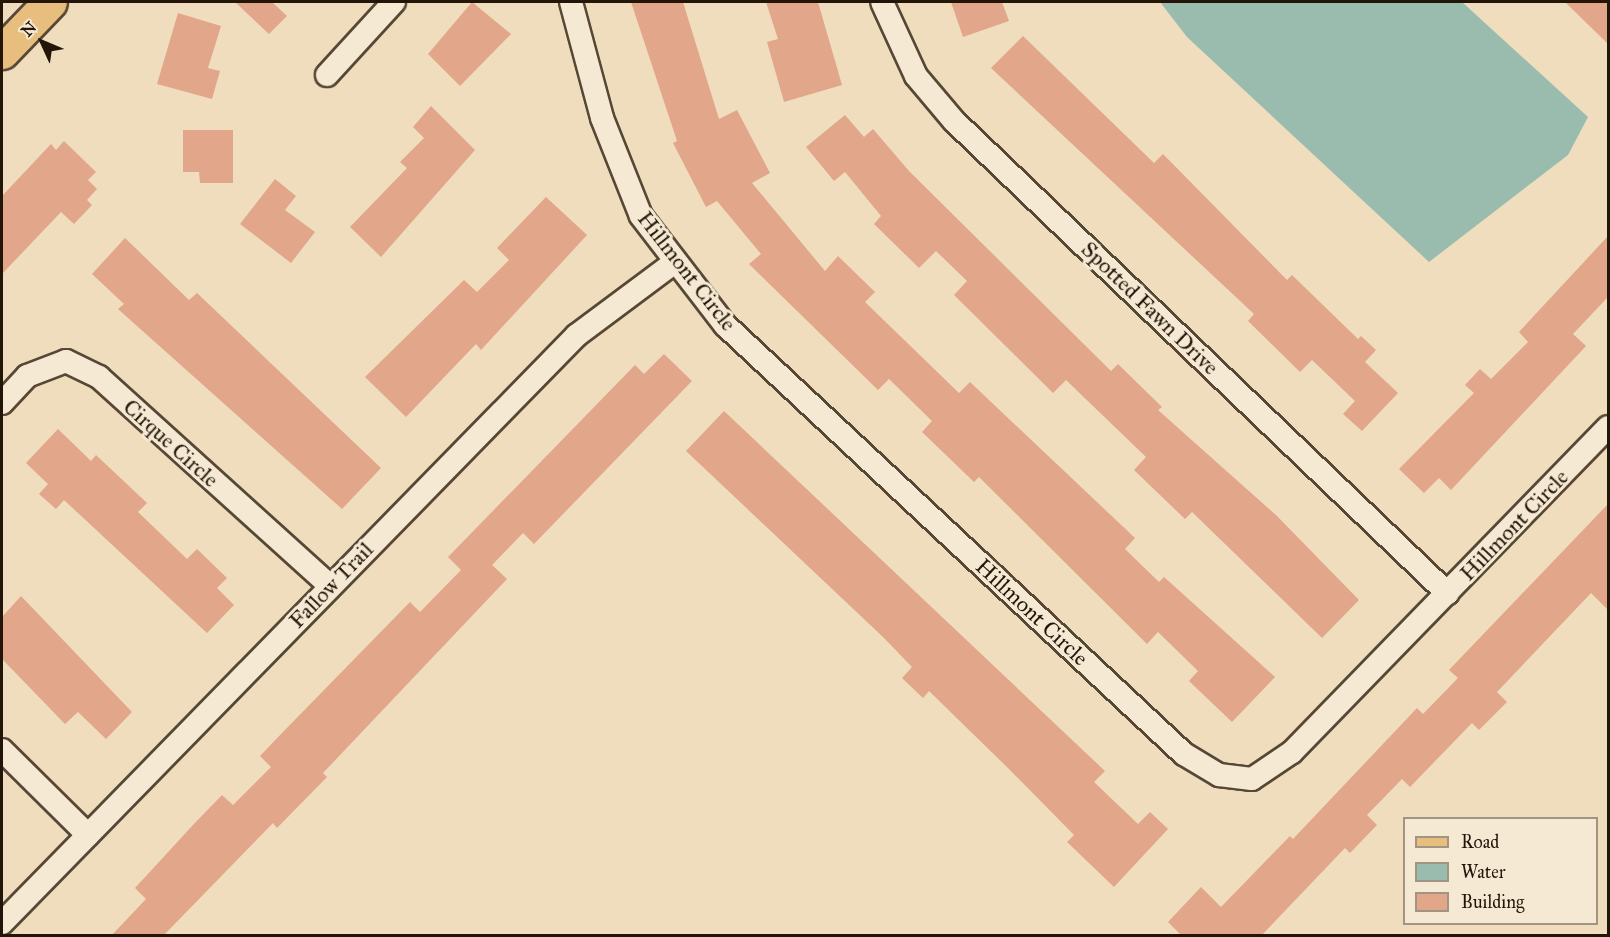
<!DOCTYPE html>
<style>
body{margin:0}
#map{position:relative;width:1610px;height:937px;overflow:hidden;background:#efddbd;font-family:"IM FELL Great Primer",serif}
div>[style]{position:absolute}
.water>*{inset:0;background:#9abcae}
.building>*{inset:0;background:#e2a68b}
.roads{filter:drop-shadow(2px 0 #564835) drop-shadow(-2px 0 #564835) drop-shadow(0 2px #564835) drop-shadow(0 -2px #564835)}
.street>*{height:22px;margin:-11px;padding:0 11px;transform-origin:11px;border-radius:11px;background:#f5e9d4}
.primary>*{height:33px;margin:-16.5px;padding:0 16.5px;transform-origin:16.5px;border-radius:16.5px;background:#e8be7e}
span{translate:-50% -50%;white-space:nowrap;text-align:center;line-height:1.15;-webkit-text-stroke:6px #f5e9d4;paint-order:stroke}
.street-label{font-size:22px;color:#231608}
.frame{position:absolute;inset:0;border:3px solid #231608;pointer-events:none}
.legend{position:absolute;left:1403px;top:817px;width:195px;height:108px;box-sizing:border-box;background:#f5e9d4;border:2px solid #a19582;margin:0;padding:8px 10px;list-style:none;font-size:18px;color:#231608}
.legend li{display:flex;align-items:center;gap:12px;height:30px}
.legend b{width:30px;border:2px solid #a19582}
.north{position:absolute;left:12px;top:12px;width:60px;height:60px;-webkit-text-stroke:4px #f5e9d4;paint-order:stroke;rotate:314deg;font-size:16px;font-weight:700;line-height:24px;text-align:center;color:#231608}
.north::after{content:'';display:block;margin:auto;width:21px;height:27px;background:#231608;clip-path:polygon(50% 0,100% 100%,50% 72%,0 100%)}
</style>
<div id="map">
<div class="water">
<i style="clip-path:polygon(1160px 2px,1462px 2px,1588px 117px,1568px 155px,1429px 262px,1187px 37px)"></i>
</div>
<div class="building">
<i style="clip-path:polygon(235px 2px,272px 2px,287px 16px,269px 34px)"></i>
<i style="clip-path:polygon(472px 2px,511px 34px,460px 86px,428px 54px)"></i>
<i style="clip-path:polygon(631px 2px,683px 2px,719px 119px,737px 110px,770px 173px,752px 183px,825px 271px,838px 256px,875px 292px,865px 302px,959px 393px,970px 382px,1135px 538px,1125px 549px,1159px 582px,1164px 577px,1275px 677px,1232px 722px,1189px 681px,1198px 671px,1158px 632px,1147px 644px,979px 477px,974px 482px,922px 432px,932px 421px,889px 379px,878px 390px,749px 264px,761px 254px,717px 201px,706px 207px,673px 143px,677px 141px)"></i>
<i style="clip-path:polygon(766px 2px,818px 2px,842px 85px,784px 102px,767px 42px,778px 39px)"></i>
<i style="clip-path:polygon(951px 2px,1002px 2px,1009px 21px,963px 37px)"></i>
<i style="clip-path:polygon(1565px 2px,1608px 2px,1608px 44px)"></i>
<i style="clip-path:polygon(178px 13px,221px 26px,208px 68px,220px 71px,212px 99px,157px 84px)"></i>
<i style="clip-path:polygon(1023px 36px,1154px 163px,1163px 154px,1287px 280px,1292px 275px,1358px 339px,1361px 336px,1376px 350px,1365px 362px,1398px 393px,1362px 431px,1343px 414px,1355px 401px,1312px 360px,1300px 372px,1248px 321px,1254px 314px,991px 68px)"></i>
<i style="clip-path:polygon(431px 106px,475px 150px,381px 257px,350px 227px,407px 168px,400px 162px,424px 138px,413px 127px)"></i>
<i style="clip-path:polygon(845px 115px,864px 137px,873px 129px,909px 171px,1111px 371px,1118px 364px,1162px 407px,1158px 410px,1277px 516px,1359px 600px,1322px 638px,1192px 512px,1185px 519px,1134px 470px,1146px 457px,1066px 380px,1053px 393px,954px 295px,967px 281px,936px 251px,919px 268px,874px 224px,881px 216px,845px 172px,834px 181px,806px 147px)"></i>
<i style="clip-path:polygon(183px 130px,233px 130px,233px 183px,200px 183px,199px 172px,183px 172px)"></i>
<i style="clip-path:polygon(64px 141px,96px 172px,88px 180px,97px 189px,87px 200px,92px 205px,74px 224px,61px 212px,2px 274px,2px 196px,51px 144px,56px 150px)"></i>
<i style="clip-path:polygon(275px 179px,296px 196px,285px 210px,315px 232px,291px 263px,240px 224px)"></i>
<i style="clip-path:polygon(546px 197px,587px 235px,481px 350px,476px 344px,406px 417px,365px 377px,464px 280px,477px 292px,509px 260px,497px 248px)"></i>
<i style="clip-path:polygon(1608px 236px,1608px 297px,1573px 334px,1586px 346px,1451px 490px,1439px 478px,1424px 493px,1399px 469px,1474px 393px,1465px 385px,1480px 369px,1491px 379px,1528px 342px,1519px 332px)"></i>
<i style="clip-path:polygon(125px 238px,189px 300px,197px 293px,381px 468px,342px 509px,118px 309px,124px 304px,92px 274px)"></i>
<i style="clip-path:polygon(664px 354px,692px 381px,534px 544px,523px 533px,492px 565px,507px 579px,323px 773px,327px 777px,277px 828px,273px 823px,163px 936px,111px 936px,146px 899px,135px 888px,192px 826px,222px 795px,233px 805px,271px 767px,260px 756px,282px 733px,410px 602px,420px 612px,461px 570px,448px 557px,635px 365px,644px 374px)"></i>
<i style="clip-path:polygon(724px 411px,1105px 771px,1094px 782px,1138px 824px,1150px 812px,1168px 829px,1114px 887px,1067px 842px,1074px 835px,1009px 769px,929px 691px,923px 698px,902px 678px,912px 667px,883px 637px,686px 451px)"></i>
<i style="clip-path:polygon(58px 429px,91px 461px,96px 455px,147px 503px,138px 512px,187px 559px,197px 549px,227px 578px,217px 588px,234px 605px,207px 633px,64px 500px,56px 509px,39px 494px,48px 484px,26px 463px)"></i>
<i style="clip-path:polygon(1608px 504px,1608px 610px,1591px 593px,1497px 692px,1507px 702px,1479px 730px,1472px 723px,1410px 787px,1402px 779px,1367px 815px,1377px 825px,1350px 853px,1345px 848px,1261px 936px,1182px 936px,1168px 922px,1201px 887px,1221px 907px,1290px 836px,1293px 839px,1417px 708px,1423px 714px,1458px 678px,1449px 670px)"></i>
<i style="clip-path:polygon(21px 596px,132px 712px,106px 739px,78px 712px,65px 724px,2px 659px,2px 617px)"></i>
</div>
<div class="roads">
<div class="street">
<i style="left:571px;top:2px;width:120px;rotate:75deg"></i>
<i style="left:602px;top:118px;width:105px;rotate:68.3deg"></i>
<i style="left:641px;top:216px;width:138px;rotate:52.4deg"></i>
<i style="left:725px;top:325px;width:628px;rotate:43.07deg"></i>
<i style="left:1184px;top:754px;width:41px;rotate:31deg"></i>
<i style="left:1219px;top:775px;width:33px;rotate:7deg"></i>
<i style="left:1252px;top:779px;width:48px;rotate:-34deg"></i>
<i style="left:1292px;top:752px;width:453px;rotate:-45.8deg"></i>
<i style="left:882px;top:2px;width:81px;rotate:65.3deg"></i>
<i style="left:916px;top:76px;width:59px;rotate:49.8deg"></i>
<i style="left:954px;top:121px;width:683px;rotate:43.75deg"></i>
<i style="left:327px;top:75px;width:99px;rotate:-47.5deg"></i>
<i style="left:2px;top:403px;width:37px;rotate:-47deg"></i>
<i style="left:27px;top:376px;width:42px;rotate:-21deg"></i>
<i style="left:66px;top:361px;width:37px;rotate:26deg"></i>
<i style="left:99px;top:377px;width:312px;rotate:42.1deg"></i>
<i style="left:2px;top:750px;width:121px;rotate:44.7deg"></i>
<i style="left:2px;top:923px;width:822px;rotate:-45.64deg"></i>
<i style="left:577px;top:335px;width:122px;rotate:-36.7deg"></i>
</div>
<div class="primary">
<i style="left:2px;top:52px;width:69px;rotate:-46.2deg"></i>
</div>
</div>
<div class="street-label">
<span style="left:687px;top:271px;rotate:52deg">Hillmont Circle</span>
<span style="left:1150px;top:308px;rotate:44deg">Spotted Fawn Drive</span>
<span style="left:171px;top:443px;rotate:42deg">Cirque Circle</span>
<span style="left:1514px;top:525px;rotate:-46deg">Hillmont Circle</span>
<span style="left:331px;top:585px;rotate:-46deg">Fallow Trail</span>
<span style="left:1032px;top:612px;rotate:43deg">Hillmont Circle</span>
</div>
<div class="frame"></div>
<ul class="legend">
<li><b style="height:8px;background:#e8be7e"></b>Road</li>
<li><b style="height:16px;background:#9abcae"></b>Water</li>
<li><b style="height:16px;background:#e2a68b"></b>Building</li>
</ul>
<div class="north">N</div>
</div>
